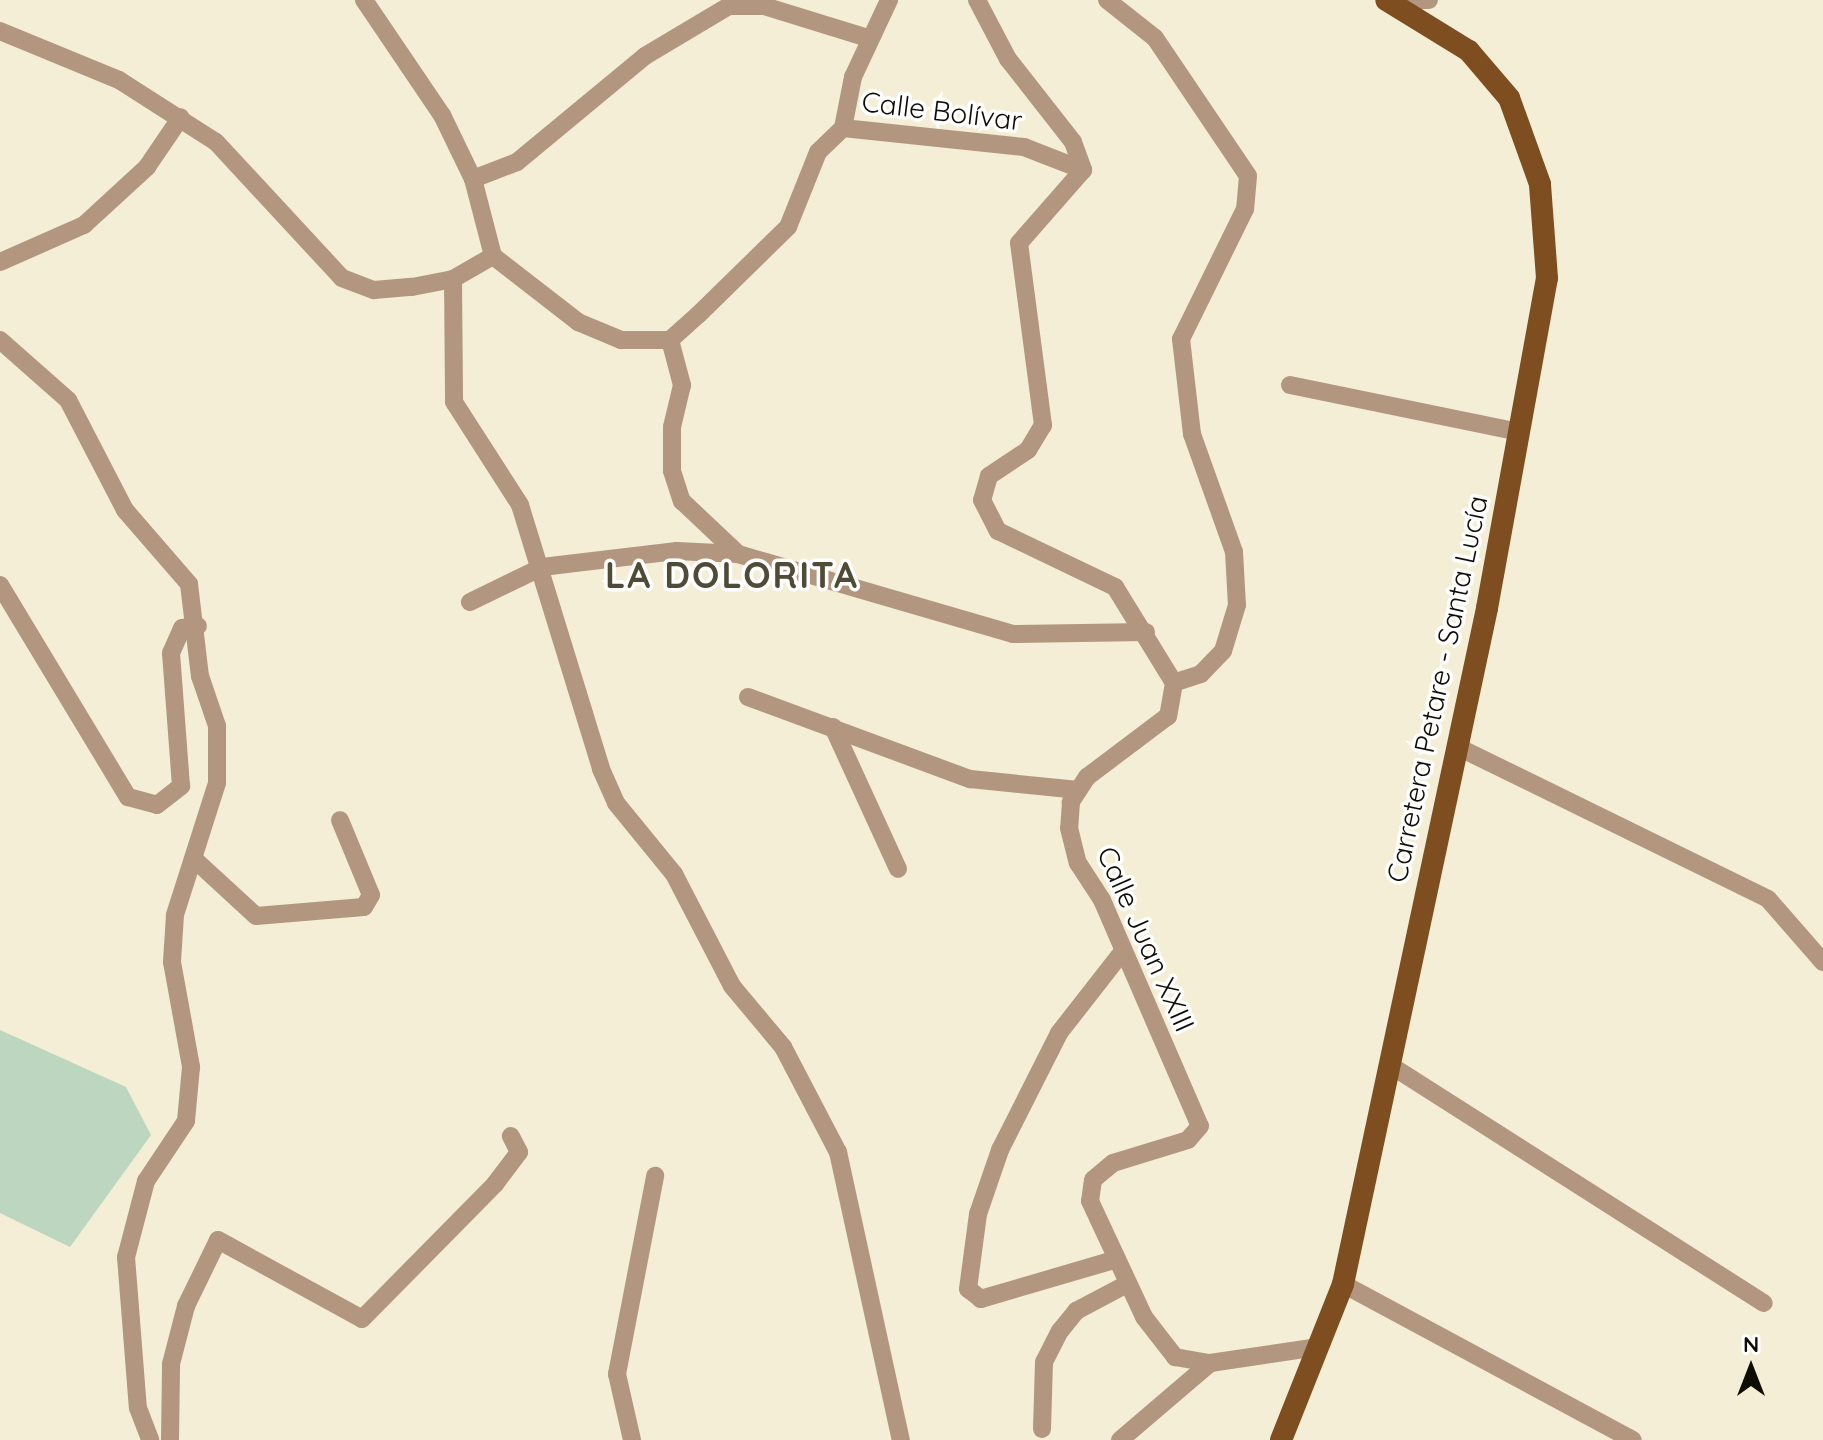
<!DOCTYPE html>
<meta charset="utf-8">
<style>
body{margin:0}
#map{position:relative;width:1823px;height:1440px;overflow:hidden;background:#f3eed5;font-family:Quicksand,sans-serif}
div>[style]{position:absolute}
.green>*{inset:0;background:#bcd6bf}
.minor>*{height:18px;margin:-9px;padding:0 9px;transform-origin:9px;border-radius:9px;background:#b39680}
.primary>*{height:22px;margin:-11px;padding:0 11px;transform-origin:11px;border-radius:11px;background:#7e4e20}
span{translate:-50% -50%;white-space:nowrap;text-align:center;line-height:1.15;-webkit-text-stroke:7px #fff;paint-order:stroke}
.street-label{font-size:28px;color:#0e0c05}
.district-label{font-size:36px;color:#4f4b36;font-weight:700;letter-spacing:2px}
.north{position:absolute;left:1711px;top:1328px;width:80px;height:80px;-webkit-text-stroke:6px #fff;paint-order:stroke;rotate:0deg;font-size:22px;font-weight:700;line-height:32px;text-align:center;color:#0e0c05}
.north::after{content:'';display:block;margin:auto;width:28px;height:36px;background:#0e0c05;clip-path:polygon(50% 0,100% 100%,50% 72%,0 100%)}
</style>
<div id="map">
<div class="green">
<i style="clip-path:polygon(0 1030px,126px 1087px,151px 1135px,70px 1247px,0 1213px)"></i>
</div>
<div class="minor">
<i style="left:364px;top:0;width:139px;rotate:55.9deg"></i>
<i style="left:442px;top:115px;width:71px;rotate:64.2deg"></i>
<i style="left:473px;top:179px;width:80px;rotate:75.4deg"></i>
<i style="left:493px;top:256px;width:108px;rotate:37.8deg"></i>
<i style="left:578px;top:322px;width:47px;rotate:22.7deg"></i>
<i style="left:621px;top:340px;width:49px"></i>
<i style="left:670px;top:340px;width:38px;rotate:-42deg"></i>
<i style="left:698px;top:315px;width:126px;rotate:-44.4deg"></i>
<i style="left:788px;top:227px;width:81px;rotate:-68.2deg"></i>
<i style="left:818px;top:152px;width:35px;rotate:-44deg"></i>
<i style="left:843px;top:128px;width:182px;rotate:6deg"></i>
<i style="left:1024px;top:147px;width:63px;rotate:21.3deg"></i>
<i style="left:977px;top:0;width:67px;rotate:62.3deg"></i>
<i style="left:1008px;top:59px;width:105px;rotate:51.9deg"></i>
<i style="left:1073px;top:142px;width:30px;rotate:70deg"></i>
<i style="left:1083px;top:170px;width:97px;rotate:131.2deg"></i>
<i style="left:1019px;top:243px;width:184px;rotate:82.5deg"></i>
<i style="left:1043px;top:425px;width:29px;rotate:121deg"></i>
<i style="left:1028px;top:450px;width:47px;rotate:146.3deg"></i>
<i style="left:989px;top:476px;width:25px;rotate:106deg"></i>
<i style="left:982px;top:500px;width:35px;rotate:63deg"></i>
<i style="left:998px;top:531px;width:130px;rotate:25.6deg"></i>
<i style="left:1115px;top:587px;width:113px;rotate:58.4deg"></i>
<i style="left:1174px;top:683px;width:34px;rotate:100deg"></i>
<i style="left:1168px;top:716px;width:101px;rotate:143deg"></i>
<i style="left:1087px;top:777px;width:30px;rotate:123deg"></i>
<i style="left:1071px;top:802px;width:26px;rotate:94deg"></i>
<i style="left:1069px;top:828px;width:36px;rotate:76deg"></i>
<i style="left:1078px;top:863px;width:44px;rotate:57deg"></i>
<i style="left:1102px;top:900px;width:246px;rotate:66.6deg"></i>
<i style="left:1200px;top:1126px;width:18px;rotate:131deg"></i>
<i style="left:1188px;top:1140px;width:78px;rotate:163deg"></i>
<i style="left:1113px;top:1163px;width:26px;rotate:140deg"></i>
<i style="left:1093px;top:1180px;width:21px;rotate:98deg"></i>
<i style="left:1090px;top:1201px;width:128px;rotate:65deg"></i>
<i style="left:1144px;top:1317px;width:51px;rotate:52.2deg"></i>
<i style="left:1175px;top:1357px;width:36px;rotate:10deg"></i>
<i style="left:1210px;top:1363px;width:110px;rotate:-8.4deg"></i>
<i style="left:1107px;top:0;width:61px;rotate:38.4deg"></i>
<i style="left:1155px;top:38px;width:166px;rotate:56deg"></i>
<i style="left:1248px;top:176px;width:33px;rotate:95deg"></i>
<i style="left:1245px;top:209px;width:145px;rotate:116.2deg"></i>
<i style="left:1181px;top:339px;width:96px;rotate:83.4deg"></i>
<i style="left:1192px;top:434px;width:125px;rotate:70.4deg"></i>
<i style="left:1234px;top:552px;width:53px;rotate:86.8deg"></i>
<i style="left:1237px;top:605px;width:48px;rotate:106.9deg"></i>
<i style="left:1223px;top:651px;width:32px;rotate:134deg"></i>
<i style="left:1201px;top:674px;width:28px;rotate:162deg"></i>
<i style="left:1408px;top:0;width:21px"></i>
<i style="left:0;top:31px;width:129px;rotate:22.4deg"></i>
<i style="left:119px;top:80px;width:115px;rotate:32.6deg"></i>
<i style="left:216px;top:142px;width:185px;rotate:47.2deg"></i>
<i style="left:342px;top:278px;width:34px;rotate:21deg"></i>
<i style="left:374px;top:290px;width:38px;rotate:-5deg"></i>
<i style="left:412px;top:287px;width:42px;rotate:-11deg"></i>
<i style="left:453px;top:279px;width:46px;rotate:-29.9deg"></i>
<i style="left:843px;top:128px;width:52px;rotate:-78.9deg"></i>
<i style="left:853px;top:77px;width:85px;rotate:-64.9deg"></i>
<i style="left:473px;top:179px;width:47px;rotate:-21.1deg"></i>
<i style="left:517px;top:162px;width:166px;rotate:-39.6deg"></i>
<i style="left:645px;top:56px;width:98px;rotate:-30.8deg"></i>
<i style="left:729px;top:6px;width:35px"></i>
<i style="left:764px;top:6px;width:109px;rotate:17.1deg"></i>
<i style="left:0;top:262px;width:92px;rotate:-23.8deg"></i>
<i style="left:84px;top:225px;width:86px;rotate:-42.6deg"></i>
<i style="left:147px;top:167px;width:60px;rotate:-55.8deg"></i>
<i style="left:453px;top:279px;width:123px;rotate:89.5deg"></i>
<i style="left:454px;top:402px;width:122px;rotate:57.3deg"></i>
<i style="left:520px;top:505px;width:276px;rotate:72.9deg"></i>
<i style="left:601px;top:769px;width:37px;rotate:66deg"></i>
<i style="left:616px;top:803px;width:92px;rotate:50.8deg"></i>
<i style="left:674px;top:874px;width:126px;rotate:62.6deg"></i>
<i style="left:732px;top:986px;width:80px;rotate:50.1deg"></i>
<i style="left:783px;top:1047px;width:119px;rotate:62.4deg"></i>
<i style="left:838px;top:1152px;width:295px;rotate:77.7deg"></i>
<i style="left:0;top:340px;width:91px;rotate:41.4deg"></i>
<i style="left:68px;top:400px;width:124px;rotate:62.6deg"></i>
<i style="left:125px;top:510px;width:98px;rotate:49.1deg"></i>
<i style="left:189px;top:584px;width:93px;rotate:83.2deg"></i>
<i style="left:200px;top:676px;width:53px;rotate:71.2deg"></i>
<i style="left:217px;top:726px;width:57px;rotate:90deg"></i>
<i style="left:217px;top:783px;width:139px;rotate:107.7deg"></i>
<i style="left:175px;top:915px;width:47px;rotate:93.7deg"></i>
<i style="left:172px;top:962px;width:107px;rotate:79.7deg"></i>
<i style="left:191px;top:1067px;width:54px;rotate:95.3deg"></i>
<i style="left:186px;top:1121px;width:72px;rotate:123.7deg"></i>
<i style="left:146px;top:1181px;width:79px;rotate:104.7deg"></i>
<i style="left:126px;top:1257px;width:151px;rotate:85.5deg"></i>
<i style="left:138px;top:1408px;width:34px;rotate:69deg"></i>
<i style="left:670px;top:340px;width:47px;rotate:75.1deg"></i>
<i style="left:682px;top:385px;width:43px;rotate:103.4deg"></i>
<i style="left:672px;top:427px;width:44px;rotate:90deg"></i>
<i style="left:672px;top:471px;width:32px;rotate:72deg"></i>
<i style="left:682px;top:501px;width:77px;rotate:43.4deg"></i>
<i style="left:1290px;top:385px;width:234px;rotate:11.6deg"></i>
<i style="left:0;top:585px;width:248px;rotate:58.9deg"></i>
<i style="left:128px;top:797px;width:30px;rotate:15deg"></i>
<i style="left:157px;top:805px;width:31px;rotate:-38deg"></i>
<i style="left:181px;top:786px;width:133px;rotate:-94.3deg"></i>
<i style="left:171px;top:653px;width:27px;rotate:-66deg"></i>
<i style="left:182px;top:628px;width:16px;rotate:-7deg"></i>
<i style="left:470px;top:602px;width:80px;rotate:-25.9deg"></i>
<i style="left:542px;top:567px;width:136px;rotate:-6.8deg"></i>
<i style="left:677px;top:551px;width:61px;rotate:2.8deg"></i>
<i style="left:738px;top:554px;width:286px;rotate:16.2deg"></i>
<i style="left:1013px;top:634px;width:133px;rotate:-0.9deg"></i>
<i style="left:748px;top:697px;width:237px;rotate:20.3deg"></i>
<i style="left:970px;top:779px;width:109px;rotate:5.8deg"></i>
<i style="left:833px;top:727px;width:156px;rotate:65.4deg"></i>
<i style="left:1458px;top:747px;width:345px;rotate:26.1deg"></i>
<i style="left:1768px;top:899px;width:84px;rotate:48.9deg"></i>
<i style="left:194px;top:859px;width:84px;rotate:42.6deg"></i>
<i style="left:256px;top:916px;width:108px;rotate:-4.8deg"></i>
<i style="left:364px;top:907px;width:14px;rotate:-60deg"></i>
<i style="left:371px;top:895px;width:81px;rotate:-112.5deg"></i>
<i style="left:1390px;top:1065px;width:443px;rotate:32.5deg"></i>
<i style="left:1114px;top:1260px;width:139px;rotate:163.7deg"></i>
<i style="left:981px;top:1299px;width:16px;rotate:-142deg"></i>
<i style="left:968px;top:1289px;width:76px;rotate:-82.4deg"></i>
<i style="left:978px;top:1214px;width:68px;rotate:-71deg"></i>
<i style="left:1000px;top:1150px;width:131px;rotate:-63.2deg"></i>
<i style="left:1059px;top:1033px;width:104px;rotate:-52deg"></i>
<i style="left:1343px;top:1284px;width:329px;rotate:28.3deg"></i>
<i style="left:1042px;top:1429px;width:67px;rotate:-88.3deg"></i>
<i style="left:1044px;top:1362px;width:35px;rotate:-63deg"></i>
<i style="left:1060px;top:1331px;width:26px;rotate:-51deg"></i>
<i style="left:1076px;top:1311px;width:58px;rotate:-27.9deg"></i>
<i style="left:170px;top:1440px;width:76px;rotate:-89.2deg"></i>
<i style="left:171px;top:1364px;width:60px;rotate:-75.5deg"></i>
<i style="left:186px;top:1306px;width:73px;rotate:-64.1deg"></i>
<i style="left:218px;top:1240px;width:164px;rotate:28.7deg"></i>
<i style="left:362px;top:1319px;width:190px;rotate:-45.4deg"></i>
<i style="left:495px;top:1184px;width:40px;rotate:-53deg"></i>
<i style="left:519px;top:1152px;width:18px;rotate:-117deg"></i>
<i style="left:632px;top:1440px;width:68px;rotate:-102.8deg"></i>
<i style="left:617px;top:1374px;width:202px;rotate:-79.1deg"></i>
<i style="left:1120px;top:1440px;width:118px;rotate:-40.5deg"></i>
</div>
<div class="primary">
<i style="left:1281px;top:1440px;width:168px;rotate:-68.3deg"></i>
<i style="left:1343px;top:1284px;width:691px;rotate:-77.97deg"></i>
<i style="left:1487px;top:608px;width:335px;rotate:-79.7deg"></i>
<i style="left:1547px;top:278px;width:94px;rotate:-94.3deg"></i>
<i style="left:1540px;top:184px;width:91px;rotate:-109.8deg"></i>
<i style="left:1509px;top:98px;width:62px;rotate:-130.4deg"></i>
<i style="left:1469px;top:51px;width:97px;rotate:-148.4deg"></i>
</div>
<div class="street-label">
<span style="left:942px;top:111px;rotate:7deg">Calle Bolívar</span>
<span style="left:1437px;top:689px;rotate:-78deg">Carretera Petare - Santa Lucía</span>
<span style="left:1146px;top:939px;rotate:66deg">Calle Juan XXIII</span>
</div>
<div class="district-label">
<span style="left:732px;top:575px">LA DOLORITA</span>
</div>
<div class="north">N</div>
</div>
